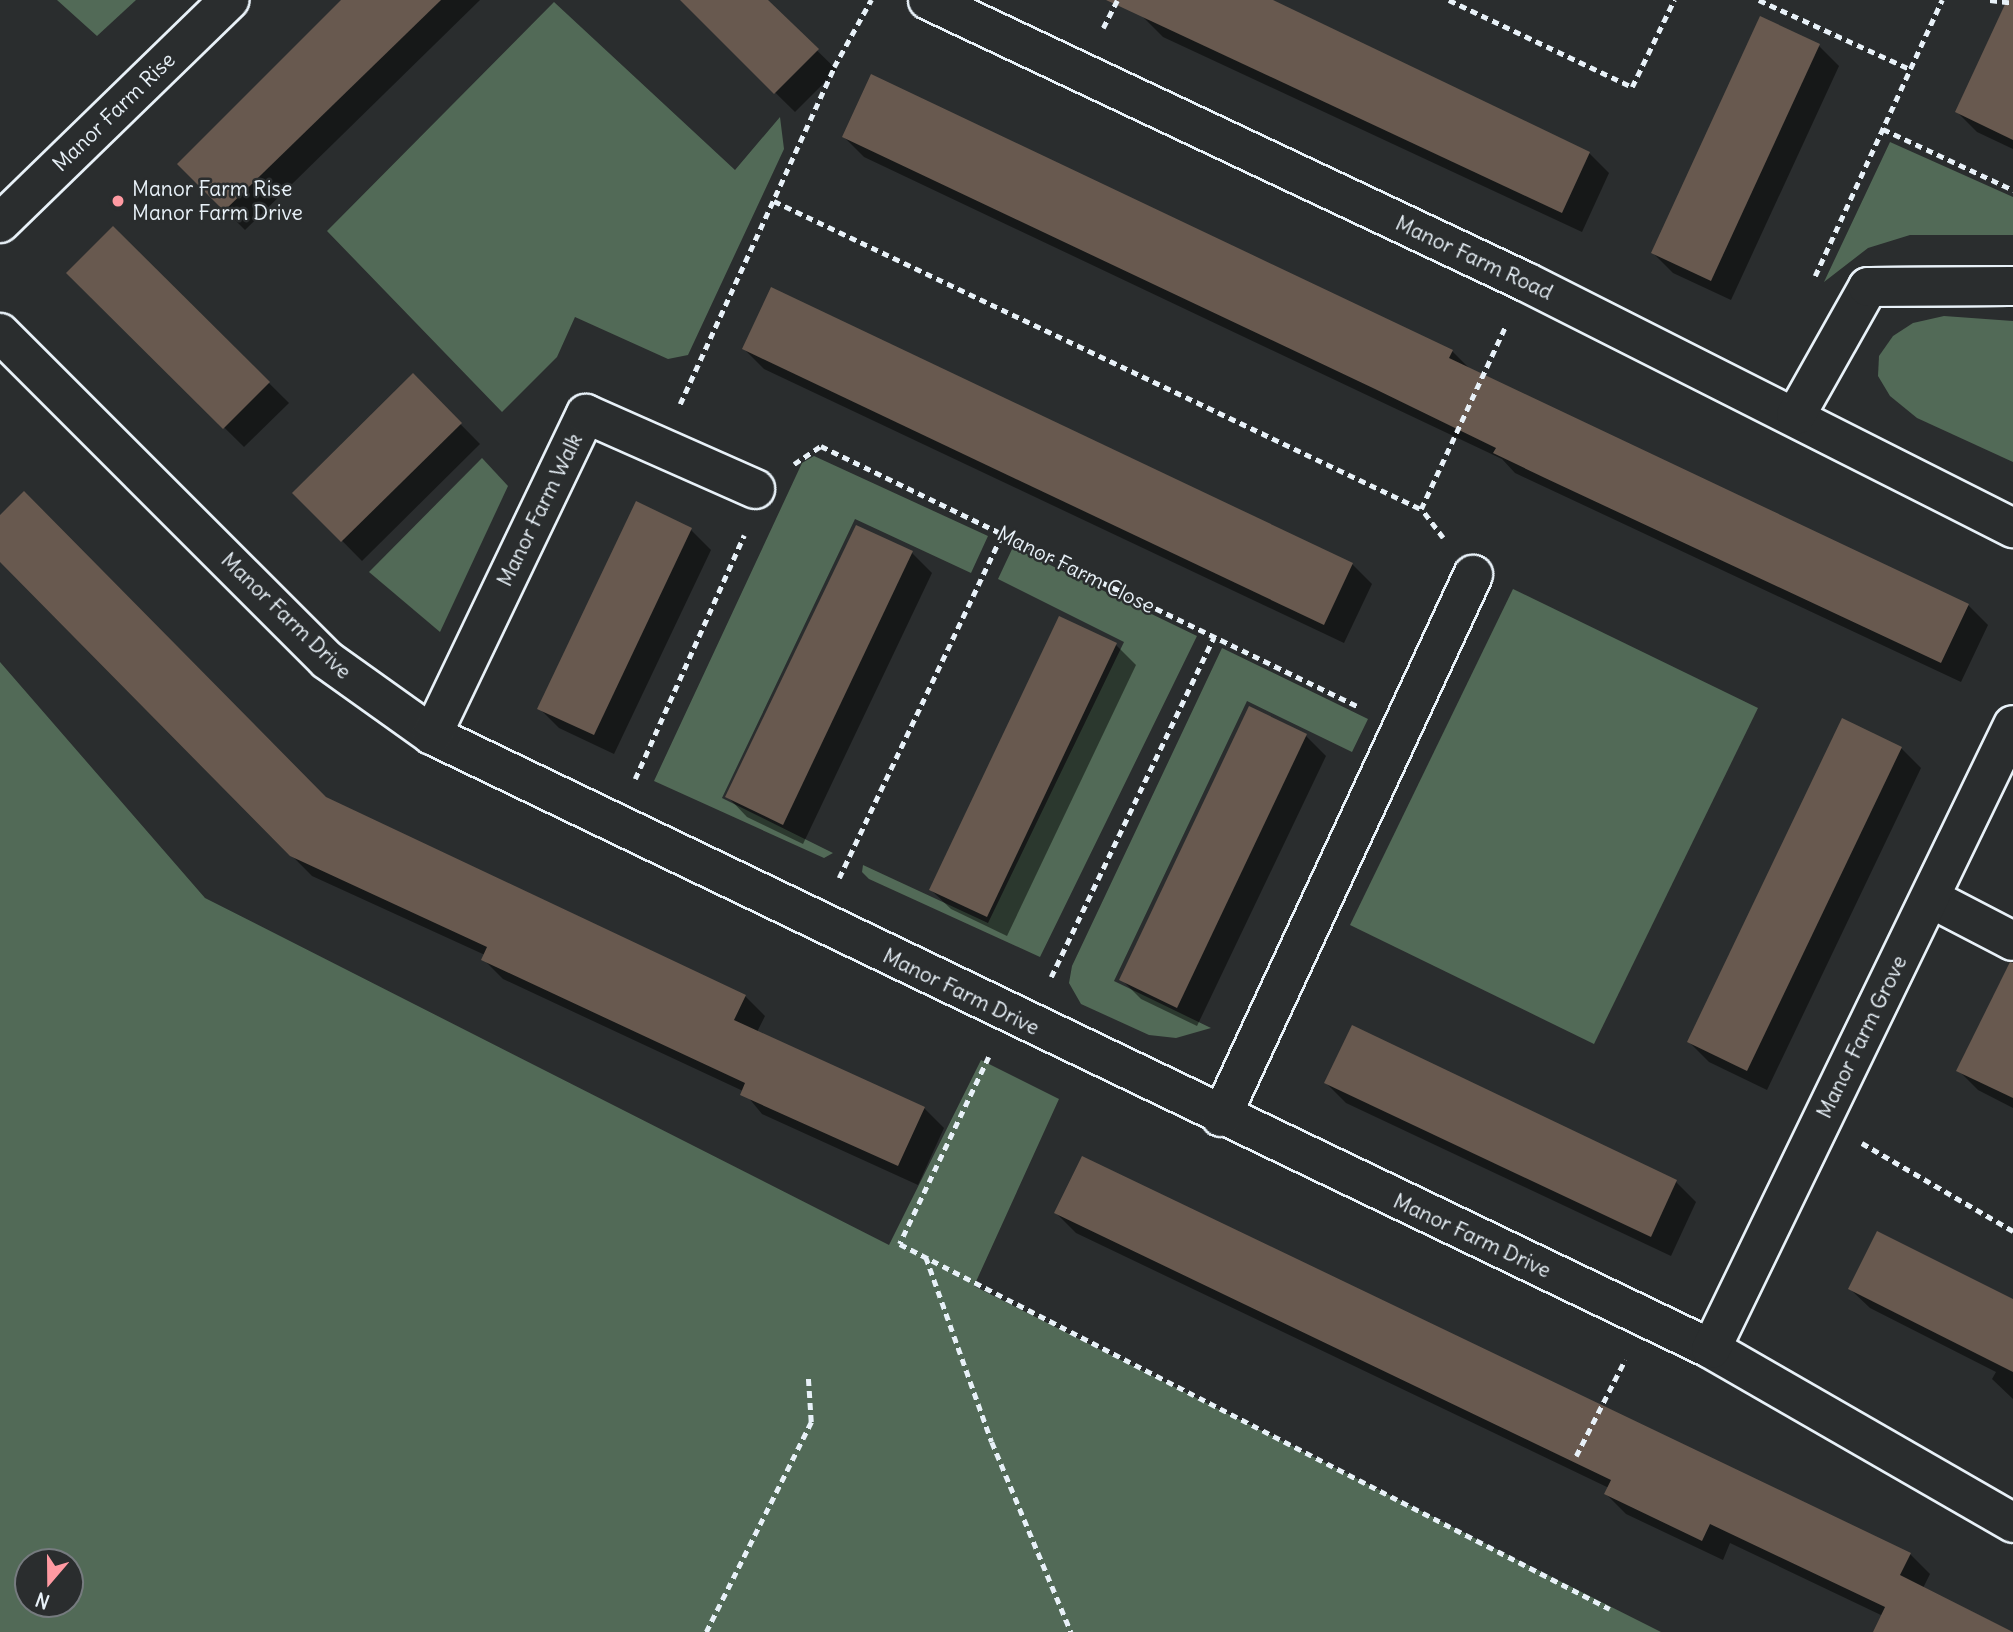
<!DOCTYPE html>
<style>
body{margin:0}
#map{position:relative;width:2013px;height:1632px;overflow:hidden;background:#2a2d2e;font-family:Delius,sans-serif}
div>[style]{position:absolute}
.green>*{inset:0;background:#526a57}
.shadow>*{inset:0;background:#0007}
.building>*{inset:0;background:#68594f}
.path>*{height:4.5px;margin-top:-2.25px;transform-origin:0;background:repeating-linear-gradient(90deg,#e8f1f8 0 7px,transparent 0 12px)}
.roads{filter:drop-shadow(2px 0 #e8f1f8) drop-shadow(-2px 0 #e8f1f8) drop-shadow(0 2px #e8f1f8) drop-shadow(0 -2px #e8f1f8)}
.minor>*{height:38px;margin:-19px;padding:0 19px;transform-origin:19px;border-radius:19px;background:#2a2d2e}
.dots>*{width:19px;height:19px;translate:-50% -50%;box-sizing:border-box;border:4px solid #2a2d2e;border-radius:50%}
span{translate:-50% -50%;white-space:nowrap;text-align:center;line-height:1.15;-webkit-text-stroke:5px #2a2d2e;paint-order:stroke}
.street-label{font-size:21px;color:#e8f1f8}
.poi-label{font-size:21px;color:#e8f1f8}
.left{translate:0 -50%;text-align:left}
.north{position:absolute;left:14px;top:1548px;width:70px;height:70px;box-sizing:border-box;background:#2a2d2e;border:2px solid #767b7f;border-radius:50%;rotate:200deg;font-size:19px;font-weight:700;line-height:28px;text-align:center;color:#e8f1f8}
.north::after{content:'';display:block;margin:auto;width:24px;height:32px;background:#ff9aa2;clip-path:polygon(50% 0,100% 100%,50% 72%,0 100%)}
</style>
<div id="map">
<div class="green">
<i style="clip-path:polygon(57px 0,136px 0,97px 36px)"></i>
<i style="clip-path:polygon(554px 2px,735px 170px,780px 117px,784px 149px,688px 355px,668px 359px,575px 317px,557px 357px,502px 412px,327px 231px)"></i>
<i style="clip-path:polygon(1890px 142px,2013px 197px,2013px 235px,1910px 235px,1868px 248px,1824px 282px)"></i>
<i style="clip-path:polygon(1944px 316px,2013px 321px,2013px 462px,1917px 418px,1890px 396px,1878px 376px,1879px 356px,1893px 336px,1913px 323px)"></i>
<i style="clip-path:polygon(814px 456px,988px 536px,971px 573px,855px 519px,722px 798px,833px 853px,824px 858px,654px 781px,802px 463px)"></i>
<i style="clip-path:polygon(482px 458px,508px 486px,440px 632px,369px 572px)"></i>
<i style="clip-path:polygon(1013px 547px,1197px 636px,1040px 957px,869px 879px,862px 872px,863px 865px,988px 923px,1124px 642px,998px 579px)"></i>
<i style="clip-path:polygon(1513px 589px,1758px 708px,1594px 1044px,1350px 925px)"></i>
<i style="clip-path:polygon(1222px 648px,1368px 719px,1352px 752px,1247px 701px,1114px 981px,1211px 1028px,1176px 1038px,1149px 1035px,1081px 1004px,1069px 983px,1072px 966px)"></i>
<i style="clip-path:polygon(evenodd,0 662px,205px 898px,889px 1245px,981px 1060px,1059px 1099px,974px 1286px,1661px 1632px,0 1632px,0 662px,28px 1562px,70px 1562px,70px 1604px,28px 1604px,28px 1562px)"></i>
</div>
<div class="shadow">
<i style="clip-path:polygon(344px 0,480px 0,245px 230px,179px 164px)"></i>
<i style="clip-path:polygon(681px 0,765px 0,837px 70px,795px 112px)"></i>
<i style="clip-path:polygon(1151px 0,1265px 0,1589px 153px,1609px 173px,1582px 232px,1163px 37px,1143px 17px)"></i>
<i style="clip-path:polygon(1761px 19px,1819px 46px,1839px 66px,1731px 300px,1673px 273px,1653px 253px)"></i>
<i style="clip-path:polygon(2013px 68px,2013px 149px,1977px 132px,1957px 112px)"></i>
<i style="clip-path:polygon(844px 137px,1452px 351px,1471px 370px,1968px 605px,1988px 625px,1961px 682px,1515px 473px,1502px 459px,864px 157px)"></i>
<i style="clip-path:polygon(113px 228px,289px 403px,244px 447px,68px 273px)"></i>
<i style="clip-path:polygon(744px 349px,1352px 564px,1372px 584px,1344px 643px,764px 369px)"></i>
<i style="clip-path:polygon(413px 376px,480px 444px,362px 561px,295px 493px)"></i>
<i style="clip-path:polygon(637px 503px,691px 530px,711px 550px,614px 754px,559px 728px,539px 708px)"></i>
<i style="clip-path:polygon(0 518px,325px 798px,745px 996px,765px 1016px,757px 1032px,924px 1108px,944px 1128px,918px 1185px,762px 1114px,743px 1091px,503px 979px,483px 959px,485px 955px,312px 876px,0 561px)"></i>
<i style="clip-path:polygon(857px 527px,912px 553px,932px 573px,803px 844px,747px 817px,728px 797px)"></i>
<i style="clip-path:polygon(1060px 619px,1116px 645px,1136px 665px,1007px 936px,951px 909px,931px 890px)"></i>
<i style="clip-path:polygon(1306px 736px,1326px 756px,1197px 1026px,1141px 999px,1121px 979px)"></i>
<i style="clip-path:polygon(1901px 748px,1921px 768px,1767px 1090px,1709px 1062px,1689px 1042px)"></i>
<i style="clip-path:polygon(1353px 1027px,1676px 1182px,1696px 1202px,1671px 1256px,1346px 1103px,1326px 1083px)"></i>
<i style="clip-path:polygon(2013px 1029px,2013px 1108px,1978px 1090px,1958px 1070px)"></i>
<i style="clip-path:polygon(1056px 1213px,1910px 1554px,1930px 1574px,1923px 1588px,2013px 1632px,1881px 1632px,1883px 1616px,1730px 1543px,1723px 1560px,1626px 1514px,1606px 1494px,1609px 1488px,1076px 1233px)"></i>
<i style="clip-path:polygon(1850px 1289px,2013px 1301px,2013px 1399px,1992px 1379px,1996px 1372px,1870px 1308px)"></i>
</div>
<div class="building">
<i style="clip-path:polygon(341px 0,441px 0,224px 211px,177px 164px)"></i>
<i style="clip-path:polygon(680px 0,768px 0,819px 49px,774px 94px)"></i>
<i style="clip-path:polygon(1106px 0,1273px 0,1590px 152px,1562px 213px)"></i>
<i style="clip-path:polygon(2007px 0,2013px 0,2013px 140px,1955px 112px)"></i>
<i style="clip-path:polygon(1760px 16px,1820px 44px,1711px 281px,1651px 253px)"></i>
<i style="clip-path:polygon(871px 74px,1453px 350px,1449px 358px,1969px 604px,1941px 663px,1545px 478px,1493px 453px,1496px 448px,1375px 389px,842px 137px)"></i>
<i style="clip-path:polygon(113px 226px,270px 382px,223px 429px,66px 273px)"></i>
<i style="clip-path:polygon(771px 287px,1353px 563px,1324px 625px,742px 349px)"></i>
<i style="clip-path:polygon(413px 373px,462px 423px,341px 542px,292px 493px)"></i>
<i style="clip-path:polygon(24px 491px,326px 797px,746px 995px,734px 1020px,925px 1107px,898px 1166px,740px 1095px,745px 1083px,481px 960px,487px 947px,290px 856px,0 562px,0 515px)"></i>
<i style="clip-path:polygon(636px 501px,692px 528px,594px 735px,537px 709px)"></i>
<i style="clip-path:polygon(856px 525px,913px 551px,783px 825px,725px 797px)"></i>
<i style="clip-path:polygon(1059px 616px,1117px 643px,987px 917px,929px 890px)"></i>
<i style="clip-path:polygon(1249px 706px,1307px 734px,1177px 1008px,1119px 980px)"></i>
<i style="clip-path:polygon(1842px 718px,1902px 747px,1747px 1071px,1687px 1042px)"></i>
<i style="clip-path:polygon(2010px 962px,2013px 963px,2013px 1098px,1956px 1071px)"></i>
<i style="clip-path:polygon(1352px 1025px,1677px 1180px,1651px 1237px,1324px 1083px)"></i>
<i style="clip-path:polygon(1082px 1156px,1911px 1553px,1900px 1575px,2013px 1632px,1873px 1632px,1898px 1580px,1885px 1607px,1710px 1524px,1702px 1541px,1604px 1494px,1611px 1480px,1054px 1213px)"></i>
<i style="clip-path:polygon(1877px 1231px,2013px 1299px,2013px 1372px,1848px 1289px)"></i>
</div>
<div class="path">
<i style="left:1449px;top:0;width:203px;rotate:25.4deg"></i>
<i style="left:1632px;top:87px;width:97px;rotate:-64.2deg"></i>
<i style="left:1759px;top:0;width:166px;rotate:24.6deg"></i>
<i style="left:1990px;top:0;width:23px;rotate:7deg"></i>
<i style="left:1103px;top:28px;width:31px;rotate:-63deg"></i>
<i style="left:1883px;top:129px;width:144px;rotate:25.1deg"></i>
<i style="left:774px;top:201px;width:717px;rotate:25.46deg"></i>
<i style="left:1815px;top:276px;width:304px;rotate:-65.3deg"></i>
<i style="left:680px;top:404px;width:371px;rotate:-65.4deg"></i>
<i style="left:834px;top:67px;width:77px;rotate:-61.1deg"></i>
<i style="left:794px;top:464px;width:32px;rotate:-34deg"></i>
<i style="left:821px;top:446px;width:596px;rotate:25.88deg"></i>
<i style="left:1443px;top:538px;width:36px;rotate:-127deg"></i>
<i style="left:1421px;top:509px;width:200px;rotate:-65.2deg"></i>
<i style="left:635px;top:779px;width:267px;rotate:-65.9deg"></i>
<i style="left:839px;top:878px;width:381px;rotate:-64.6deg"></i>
<i style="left:1051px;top:977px;width:377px;rotate:-64.4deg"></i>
<i style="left:989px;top:1057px;width:207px;rotate:115.5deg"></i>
<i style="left:900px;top:1244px;width:798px;rotate:27.21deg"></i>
<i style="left:1862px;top:1143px;width:175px;rotate:30.2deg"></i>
<i style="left:926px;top:1257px;width:196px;rotate:70.4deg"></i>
<i style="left:992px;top:1442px;width:206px;rotate:67.4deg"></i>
<i style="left:1576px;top:1456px;width:108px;rotate:-63deg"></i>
<i style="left:706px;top:1632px;width:235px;rotate:-63.4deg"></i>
<i style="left:811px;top:1422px;width:47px;rotate:-93.7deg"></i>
</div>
<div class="roads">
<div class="minor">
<i style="left:928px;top:0;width:661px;rotate:25.25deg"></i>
<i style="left:1526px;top:282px;width:546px;rotate:26.8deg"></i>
<i style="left:0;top:223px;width:320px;rotate:-44.2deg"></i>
<i style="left:0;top:333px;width:462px;rotate:45deg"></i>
<i style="left:327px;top:660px;width:129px;rotate:35.5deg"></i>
<i style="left:432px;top:735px;width:1419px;rotate:25.64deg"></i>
<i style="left:1711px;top:1349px;width:349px;rotate:29.9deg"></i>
<i style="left:1796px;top:415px;width:147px;rotate:-60.6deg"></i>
<i style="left:1868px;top:287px;width:145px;rotate:-0.4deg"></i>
<i style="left:432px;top:735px;width:356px;rotate:-64.4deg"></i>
<i style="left:586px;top:414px;width:185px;rotate:23.9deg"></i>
<i style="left:1930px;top:898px;width:93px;rotate:27.4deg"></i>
<i style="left:1221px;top:1117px;width:598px;rotate:-65.06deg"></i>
<i style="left:1711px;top:1349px;width:693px;rotate:-64.17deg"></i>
</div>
</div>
<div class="dots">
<i style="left:118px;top:201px;background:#ff9aa2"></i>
</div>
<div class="street-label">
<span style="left:114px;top:112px;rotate:-44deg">Manor Farm Rise</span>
<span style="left:1474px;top:258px;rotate:25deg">Manor Farm Road</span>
<span style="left:540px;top:510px;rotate:-64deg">Manor Farm Walk</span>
<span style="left:1076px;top:570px;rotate:26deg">Manor Farm Close</span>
<span style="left:286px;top:616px;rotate:44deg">Manor Farm Drive</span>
<span style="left:961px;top:992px;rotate:26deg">Manor Farm Drive</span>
<span style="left:1862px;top:1037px;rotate:-64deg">Manor Farm Grove</span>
<span style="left:1472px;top:1236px;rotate:25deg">Manor Farm Drive</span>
</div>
<div class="poi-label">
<span class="left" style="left:132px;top:201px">Manor Farm Rise<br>Manor Farm Drive</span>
</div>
<div class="north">N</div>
</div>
